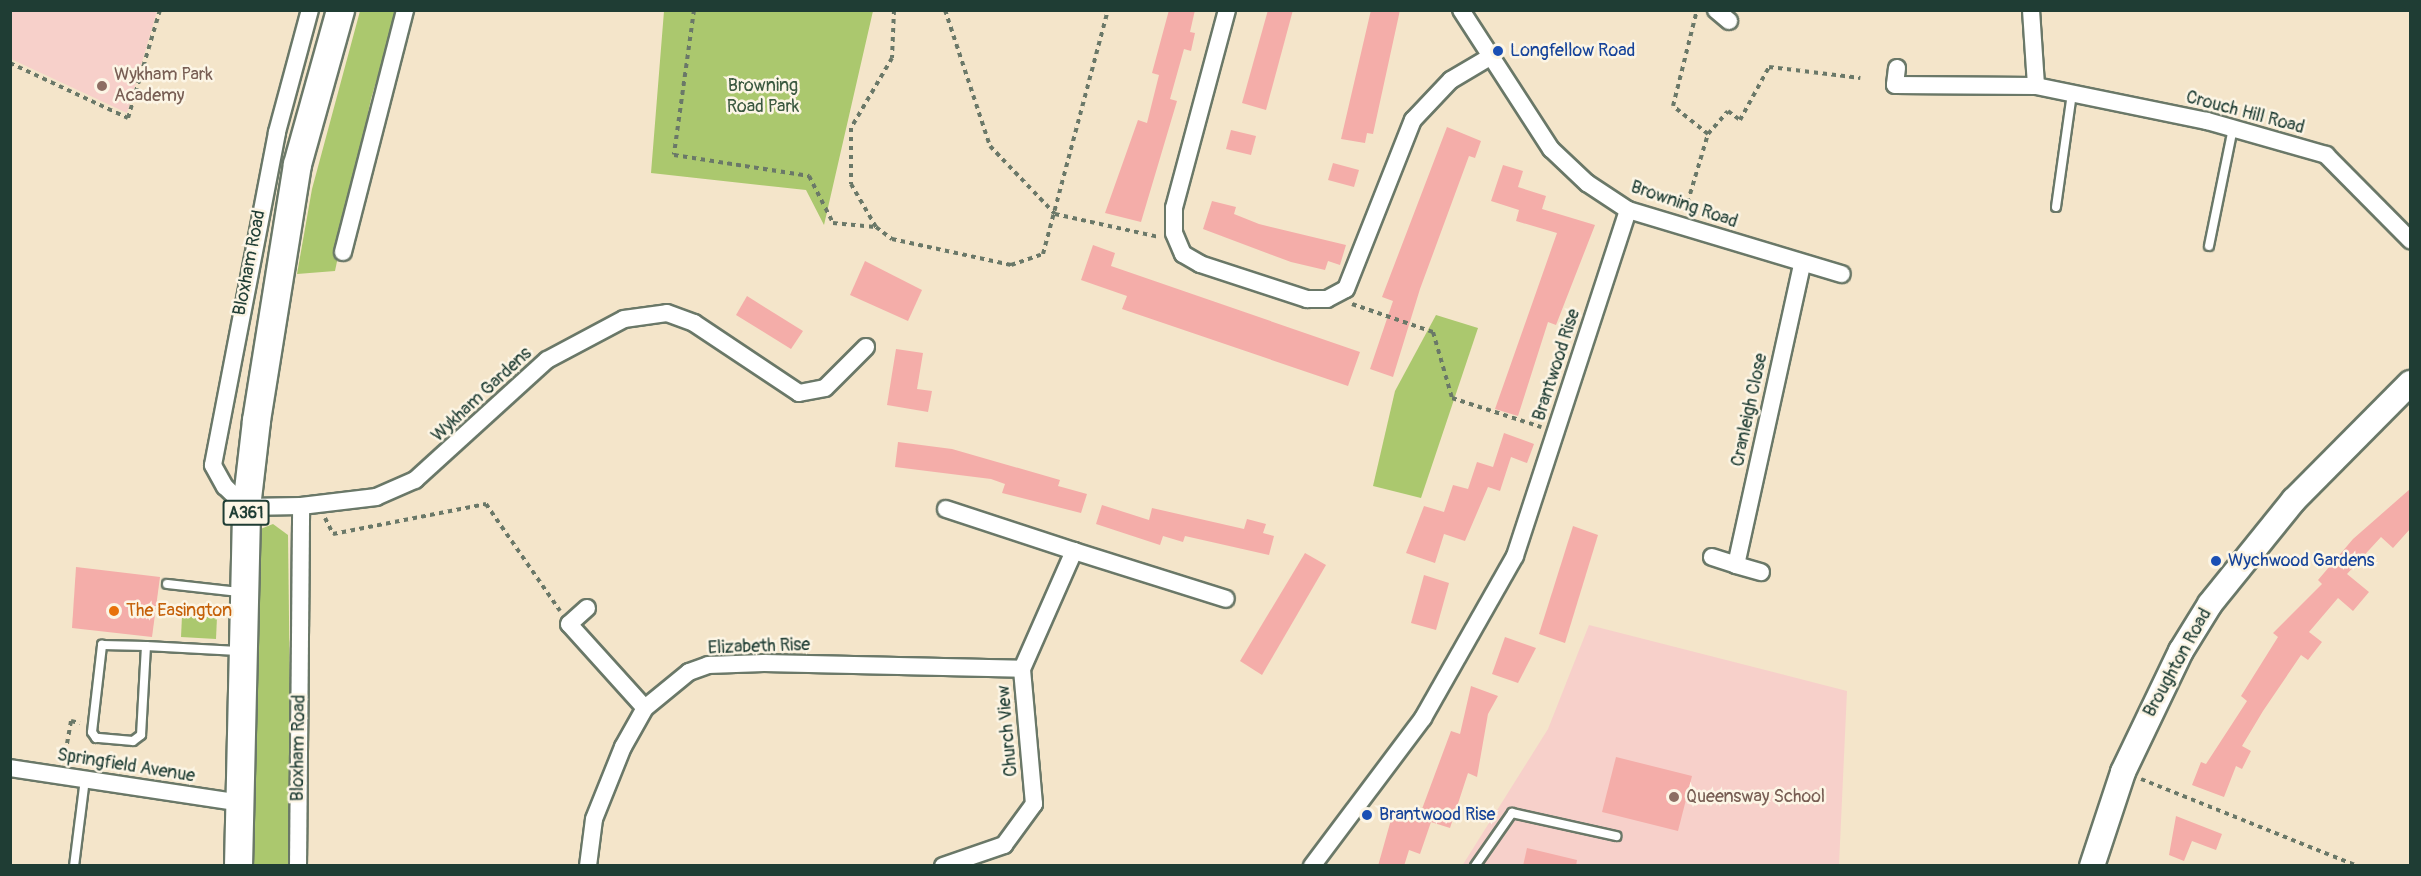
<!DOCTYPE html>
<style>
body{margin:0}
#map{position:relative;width:2421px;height:876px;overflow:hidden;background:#f4e5ca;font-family:Pangolin,sans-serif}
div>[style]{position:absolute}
.built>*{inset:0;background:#f7d0ca}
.green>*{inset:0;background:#abc86e}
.building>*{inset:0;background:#f4ada9}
.path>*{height:4px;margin-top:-2px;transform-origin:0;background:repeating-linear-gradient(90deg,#6a7868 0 4.5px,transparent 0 9px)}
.roads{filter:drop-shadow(2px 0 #6a7868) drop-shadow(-2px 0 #6a7868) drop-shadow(0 2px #6a7868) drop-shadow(0 -2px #6a7868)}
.service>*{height:8px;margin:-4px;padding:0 4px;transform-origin:4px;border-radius:4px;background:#fff}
.minor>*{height:16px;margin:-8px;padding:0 8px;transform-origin:8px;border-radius:8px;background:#fff}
.secondary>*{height:24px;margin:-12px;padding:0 12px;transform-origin:12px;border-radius:12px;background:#fff}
.primary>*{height:27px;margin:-13.5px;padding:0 13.5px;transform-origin:13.5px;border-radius:13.5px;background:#fff}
.dots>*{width:16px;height:16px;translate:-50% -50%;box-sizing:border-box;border:3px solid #fcf5e5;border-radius:50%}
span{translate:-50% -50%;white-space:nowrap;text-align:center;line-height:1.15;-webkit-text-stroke:5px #fcf5e5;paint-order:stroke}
.shield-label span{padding:2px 4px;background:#fcf5e5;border:2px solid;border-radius:4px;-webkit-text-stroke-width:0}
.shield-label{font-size:16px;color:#1f3d34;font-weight:700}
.transit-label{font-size:18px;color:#164399}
.left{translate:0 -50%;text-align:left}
.education-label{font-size:18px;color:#785e54}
.park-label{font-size:18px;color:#3b5940}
.street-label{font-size:18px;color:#1f3d34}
.food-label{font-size:18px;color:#c56008}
.frame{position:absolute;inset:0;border:12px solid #1f3d34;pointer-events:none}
</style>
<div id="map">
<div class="built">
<i style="clip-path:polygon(11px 10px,157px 11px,127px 113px,11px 59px)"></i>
<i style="clip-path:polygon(1589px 625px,1847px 691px,1839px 865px,1462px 866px,1548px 729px)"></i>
</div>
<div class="green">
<i style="clip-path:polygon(360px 11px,397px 11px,371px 99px,335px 271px,297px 274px,312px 189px)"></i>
<i style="clip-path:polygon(664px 11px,873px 11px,824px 225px,806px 190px,651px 173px)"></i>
<i style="clip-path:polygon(1436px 315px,1478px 328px,1421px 498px,1373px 486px,1395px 391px)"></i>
<i style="clip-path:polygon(273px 524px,288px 535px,292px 865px,252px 866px,258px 530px)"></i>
<i style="clip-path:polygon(182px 616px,217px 617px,216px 639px,181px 637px)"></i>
</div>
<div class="building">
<i style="clip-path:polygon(1169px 10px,1195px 10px,1190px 32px,1195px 33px,1191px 51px,1184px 49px,1170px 99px,1177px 101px,1141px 222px,1105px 213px,1138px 120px,1147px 123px,1159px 75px,1152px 73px)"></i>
<i style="clip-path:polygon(1268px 10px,1293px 10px,1266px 110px,1242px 103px)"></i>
<i style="clip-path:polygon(1371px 10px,1400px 10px,1373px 134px,1367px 133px,1365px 143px,1341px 139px)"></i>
<i style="clip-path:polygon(1447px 127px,1481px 141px,1475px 158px,1469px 156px,1420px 289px,1393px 377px,1370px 369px,1393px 301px,1382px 297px)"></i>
<i style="clip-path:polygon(1231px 130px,1256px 136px,1251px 155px,1226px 149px)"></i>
<i style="clip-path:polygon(1333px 163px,1359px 170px,1354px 187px,1328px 180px)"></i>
<i style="clip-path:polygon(1503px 165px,1523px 171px,1518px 187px,1546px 196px,1542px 209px,1595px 225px,1556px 325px,1548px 322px,1518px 416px,1495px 409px,1557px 233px,1516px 221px,1519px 210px,1491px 201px)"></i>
<i style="clip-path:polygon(1212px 201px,1236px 207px,1234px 214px,1259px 224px,1346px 245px,1340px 265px,1328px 261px,1325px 270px,1291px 262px,1203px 229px)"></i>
<i style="clip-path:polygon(1093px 245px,1115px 253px,1111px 266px,1360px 352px,1348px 386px,1122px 309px,1127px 296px,1081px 280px)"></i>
<i style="clip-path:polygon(865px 261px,922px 290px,908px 321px,850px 295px)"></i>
<i style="clip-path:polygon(747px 296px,803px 331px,791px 349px,736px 315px)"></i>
<i style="clip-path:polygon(896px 349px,923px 353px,917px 389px,932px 391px,928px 412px,887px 405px)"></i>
<i style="clip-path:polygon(1504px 433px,1534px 444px,1527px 463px,1511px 457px,1500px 491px,1488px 487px,1465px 541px,1444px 534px,1435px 563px,1406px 553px,1424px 506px,1444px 512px,1453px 485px,1468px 489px,1477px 462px,1493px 467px)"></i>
<i style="clip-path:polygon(898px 442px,952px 449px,1060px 480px,1058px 486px,1087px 494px,1081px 513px,1002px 493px,1005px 484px,991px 479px,895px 467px)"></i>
<i style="clip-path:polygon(2410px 489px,2410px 529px,2393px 548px,2381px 537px,2347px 574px,2369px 592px,2353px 611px,2338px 598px,2309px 632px,2322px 642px,2308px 660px,2301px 655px,2263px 711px,2242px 746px,2251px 751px,2242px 769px,2236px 766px,2224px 797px,2192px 785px,2201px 762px,2206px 764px,2247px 701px,2241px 696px,2278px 637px,2273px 633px,2322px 584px,2318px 580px,2353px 539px)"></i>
<i style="clip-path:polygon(1102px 505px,1149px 520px,1152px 508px,1244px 529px,1247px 519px,1266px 524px,1263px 533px,1274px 536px,1269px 555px,1185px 536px,1183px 542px,1163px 536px,1160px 545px,1096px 524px)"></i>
<i style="clip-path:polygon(1573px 526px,1598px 535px,1565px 643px,1539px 634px)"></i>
<i style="clip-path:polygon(1305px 553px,1326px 565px,1262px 675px,1240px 661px)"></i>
<i style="clip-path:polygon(76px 567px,160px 577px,152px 637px,72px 628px)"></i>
<i style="clip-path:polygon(1424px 575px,1449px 583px,1436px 630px,1411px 623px)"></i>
<i style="clip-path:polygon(1505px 637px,1536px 648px,1518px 683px,1492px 674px)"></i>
<i style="clip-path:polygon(1471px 686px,1498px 696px,1488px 714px,1477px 777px,1468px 773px,1450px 828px,1431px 822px,1420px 854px,1409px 850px,1404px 866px,1378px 866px,1394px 809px,1419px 817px,1451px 731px,1460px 734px)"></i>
<i style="clip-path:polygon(1616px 757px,1692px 776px,1678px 831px,1602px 812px)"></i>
<i style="clip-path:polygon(2176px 816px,2222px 834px,2216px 850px,2192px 841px,2184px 861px,2169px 855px)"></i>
<i style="clip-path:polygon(1527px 848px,1577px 860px,1576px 866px,1523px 866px)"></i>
</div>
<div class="path">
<i style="left:694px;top:10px;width:146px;rotate:97.9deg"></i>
<i style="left:674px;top:155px;width:137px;rotate:8.8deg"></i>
<i style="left:809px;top:176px;width:53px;rotate:62.9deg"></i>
<i style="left:833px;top:223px;width:42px;rotate:5.4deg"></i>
<i style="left:894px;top:10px;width:48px;rotate:92.4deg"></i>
<i style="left:892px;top:58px;width:81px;rotate:120.4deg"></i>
<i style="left:851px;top:128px;width:56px;rotate:90deg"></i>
<i style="left:851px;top:184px;width:50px;rotate:59.8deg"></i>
<i style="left:876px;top:227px;width:20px;rotate:37deg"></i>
<i style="left:892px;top:239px;width:122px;rotate:12.3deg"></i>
<i style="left:1011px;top:265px;width:34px;rotate:-19deg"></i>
<i style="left:1043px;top:254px;width:253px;rotate:-75.1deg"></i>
<i style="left:945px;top:10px;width:143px;rotate:71.7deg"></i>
<i style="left:990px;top:146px;width:94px;rotate:46.3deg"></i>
<i style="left:1055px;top:214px;width:107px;rotate:12.5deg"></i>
<i style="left:10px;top:63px;width:130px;rotate:25deg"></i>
<i style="left:128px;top:118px;width:113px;rotate:-73.5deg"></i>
<i style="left:1708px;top:134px;width:30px;rotate:-49deg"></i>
<i style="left:1728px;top:111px;width:15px;rotate:37deg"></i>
<i style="left:1740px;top:120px;width:60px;rotate:-61.3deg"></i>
<i style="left:1769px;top:67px;width:92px;rotate:6.9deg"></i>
<i style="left:1685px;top:211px;width:80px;rotate:-73.4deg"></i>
<i style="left:1708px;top:134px;width:45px;rotate:-141.3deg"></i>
<i style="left:1673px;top:106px;width:99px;rotate:-76deg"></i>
<i style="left:1352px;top:304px;width:86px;rotate:19.1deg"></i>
<i style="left:1433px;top:332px;width:69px;rotate:73.9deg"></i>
<i style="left:1452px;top:398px;width:94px;rotate:18deg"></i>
<i style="left:325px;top:518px;width:18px;rotate:63deg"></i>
<i style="left:333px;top:534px;width:156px;rotate:-11.1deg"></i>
<i style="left:486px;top:504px;width:130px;rotate:55.3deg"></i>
<i style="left:64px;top:761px;width:41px;rotate:-80.1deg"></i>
<i style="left:71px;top:721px;width:9px;rotate:13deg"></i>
<i style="left:2141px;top:779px;width:233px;rotate:21.9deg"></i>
</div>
<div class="roads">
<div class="service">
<i style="left:2056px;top:207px;width:115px;rotate:-82deg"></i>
<i style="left:2209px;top:246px;width:120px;rotate:-78.5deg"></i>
<i style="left:167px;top:584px;width:73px;rotate:6.3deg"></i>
<i style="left:146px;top:646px;width:89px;rotate:93.2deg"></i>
<i style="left:141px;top:735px;width:10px;rotate:143deg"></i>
<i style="left:133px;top:741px;width:37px;rotate:-175deg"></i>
<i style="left:96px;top:738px;width:7px;rotate:-124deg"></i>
<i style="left:92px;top:732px;width:88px;rotate:-83.4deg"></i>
<i style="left:102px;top:645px;width:44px;rotate:1.3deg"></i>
<i style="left:146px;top:646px;width:92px;rotate:3.1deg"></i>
<i style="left:74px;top:866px;width:88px;rotate:-82.8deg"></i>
<i style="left:1475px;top:866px;width:65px;rotate:-55.1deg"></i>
<i style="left:1512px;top:813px;width:107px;rotate:12.5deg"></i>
</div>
<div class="minor">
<i style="left:1227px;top:10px;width:205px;rotate:105deg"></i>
<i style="left:1174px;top:208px;width:25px;rotate:90deg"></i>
<i style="left:1174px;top:233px;width:23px;rotate:67deg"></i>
<i style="left:1183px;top:254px;width:20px;rotate:30deg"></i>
<i style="left:1200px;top:264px;width:113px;rotate:18.1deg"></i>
<i style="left:1307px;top:299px;width:20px"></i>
<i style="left:1327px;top:299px;width:21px;rotate:-28deg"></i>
<i style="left:1346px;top:289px;width:182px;rotate:-68.4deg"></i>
<i style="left:1413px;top:120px;width:55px;rotate:-46.5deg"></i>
<i style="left:1451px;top:80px;width:43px;rotate:-30.7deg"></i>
<i style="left:1461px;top:10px;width:166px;rotate:57.1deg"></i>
<i style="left:1551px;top:149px;width:50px;rotate:43.4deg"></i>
<i style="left:1587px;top:183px;width:49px;rotate:33.4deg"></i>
<i style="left:1628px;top:210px;width:223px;rotate:16.7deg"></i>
<i style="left:1716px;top:10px;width:17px;rotate:40deg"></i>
<i style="left:2031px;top:10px;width:76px;rotate:86.2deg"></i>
<i style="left:1897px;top:68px;width:17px;rotate:97deg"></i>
<i style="left:1895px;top:85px;width:141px;rotate:0.4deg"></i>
<i style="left:2036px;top:86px;width:175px;rotate:11.6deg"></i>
<i style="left:2207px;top:121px;width:124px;rotate:15.9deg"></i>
<i style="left:2326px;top:155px;width:120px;rotate:45.3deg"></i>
<i style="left:343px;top:252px;width:250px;rotate:-75.6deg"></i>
<i style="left:301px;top:506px;width:76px;rotate:-6.8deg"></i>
<i style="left:376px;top:497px;width:43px;rotate:-23.6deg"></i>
<i style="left:415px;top:480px;width:178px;rotate:-42.3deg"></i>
<i style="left:547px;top:360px;width:87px;rotate:-28deg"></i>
<i style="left:624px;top:319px;width:43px;rotate:-7.9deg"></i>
<i style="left:667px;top:313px;width:29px;rotate:20deg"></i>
<i style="left:694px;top:323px;width:126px;rotate:33.7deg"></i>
<i style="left:799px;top:393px;width:26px;rotate:-11deg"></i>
<i style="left:825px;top:388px;width:58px;rotate:-45deg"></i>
<i style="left:946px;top:509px;width:135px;rotate:18.2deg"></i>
<i style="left:1712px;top:557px;width:25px;rotate:18deg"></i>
<i style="left:1736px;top:565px;width:308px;rotate:-77.6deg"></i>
<i style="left:1736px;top:565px;width:26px;rotate:16deg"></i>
<i style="left:587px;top:608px;width:24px;rotate:138deg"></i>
<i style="left:569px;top:624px;width:113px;rotate:47.9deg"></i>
<i style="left:10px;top:768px;width:229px;rotate:8.6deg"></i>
<i style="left:298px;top:866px;width:360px;rotate:-89.5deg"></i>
<i style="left:301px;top:506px;width:55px;rotate:179deg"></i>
<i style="left:246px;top:507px;width:29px;rotate:-136deg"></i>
<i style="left:225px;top:487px;width:25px;rotate:-119deg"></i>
<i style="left:213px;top:465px;width:339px;rotate:-79.1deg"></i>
<i style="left:277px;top:132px;width:126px;rotate:-74.9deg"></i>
<i style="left:588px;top:866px;width:47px;rotate:-82.7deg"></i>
<i style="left:594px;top:819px;width:78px;rotate:-68.1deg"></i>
<i style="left:623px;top:747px;width:45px;rotate:-60.6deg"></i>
<i style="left:645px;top:708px;width:57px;rotate:-39.3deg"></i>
<i style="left:689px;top:672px;width:20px;rotate:-20deg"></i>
<i style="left:708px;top:665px;width:56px;rotate:-2deg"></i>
<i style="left:764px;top:663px;width:258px;rotate:1.3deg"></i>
<i style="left:943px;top:866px;width:65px;rotate:-19deg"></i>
<i style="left:1004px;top:845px;width:51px;rotate:-53.8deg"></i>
<i style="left:1034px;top:804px;width:136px;rotate:-95.1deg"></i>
<i style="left:1022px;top:669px;width:129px;rotate:-66.2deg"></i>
<i style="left:1074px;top:551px;width:159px;rotate:17.5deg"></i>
<i style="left:1312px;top:866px;width:185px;rotate:-53.1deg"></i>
<i style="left:1423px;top:718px;width:186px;rotate:-60.4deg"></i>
<i style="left:1515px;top:556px;width:364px;rotate:-71.9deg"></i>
</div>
<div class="secondary">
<i style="left:2092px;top:866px;width:99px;rotate:-71.7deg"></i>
<i style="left:2123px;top:772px;width:134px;rotate:-64.4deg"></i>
<i style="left:2181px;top:651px;width:55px;rotate:-58.3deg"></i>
<i style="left:2210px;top:604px;width:134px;rotate:-51.1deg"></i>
<i style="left:2294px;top:500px;width:165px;rotate:-45.2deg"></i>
</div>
<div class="primary">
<i style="left:238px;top:866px;width:359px;rotate:-88.7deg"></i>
<i style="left:246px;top:507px;width:88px;rotate:-83.4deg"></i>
<i style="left:256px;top:420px;width:259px;rotate:-80.9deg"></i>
<i style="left:297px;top:164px;width:160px;rotate:-74.4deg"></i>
</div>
</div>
<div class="dots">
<i style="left:1498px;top:51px;background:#1a4fb4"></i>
<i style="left:102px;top:86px;background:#8d6e63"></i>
<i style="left:2216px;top:561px;background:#1a4fb4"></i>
<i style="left:114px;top:611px;background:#e8710a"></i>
<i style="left:1674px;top:797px;background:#8d6e63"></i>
<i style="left:1367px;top:815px;background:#1a4fb4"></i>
</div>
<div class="shield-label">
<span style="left:246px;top:513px">A361</span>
</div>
<div class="transit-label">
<span class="left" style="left:1510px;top:51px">Longfellow Road</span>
<span class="left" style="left:2228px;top:561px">Wychwood Gardens</span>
<span class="left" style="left:1379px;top:815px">Brantwood Rise</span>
</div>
<div class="education-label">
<span class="left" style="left:114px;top:86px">Wykham Park<br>Academy</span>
<span class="left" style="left:1686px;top:797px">Queensway School</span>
</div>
<div class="park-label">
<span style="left:763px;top:97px">Browning<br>Road Park</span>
</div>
<div class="street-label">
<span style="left:2245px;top:113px;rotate:15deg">Crouch Hill Road</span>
<span style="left:1684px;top:205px;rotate:19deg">Browning Road</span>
<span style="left:250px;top:263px;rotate:-79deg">Bloxham Road</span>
<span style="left:1557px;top:365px;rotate:-72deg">Brantwood Rise</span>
<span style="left:482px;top:395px;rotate:-43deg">Wykham Gardens</span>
<span style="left:1750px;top:410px;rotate:-78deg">Cranleigh Close</span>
<span style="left:759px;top:647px;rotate:-2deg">Elizabeth Rise</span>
<span style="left:2178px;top:663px;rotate:-61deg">Broughton Road</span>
<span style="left:1008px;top:731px;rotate:-95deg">Church View</span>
<span style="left:299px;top:748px;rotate:-89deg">Bloxham Road</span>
<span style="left:126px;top:766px;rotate:9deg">Springfield Avenue</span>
</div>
<div class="food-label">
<span class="left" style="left:126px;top:611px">The Easington</span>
</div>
<div class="frame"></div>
</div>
